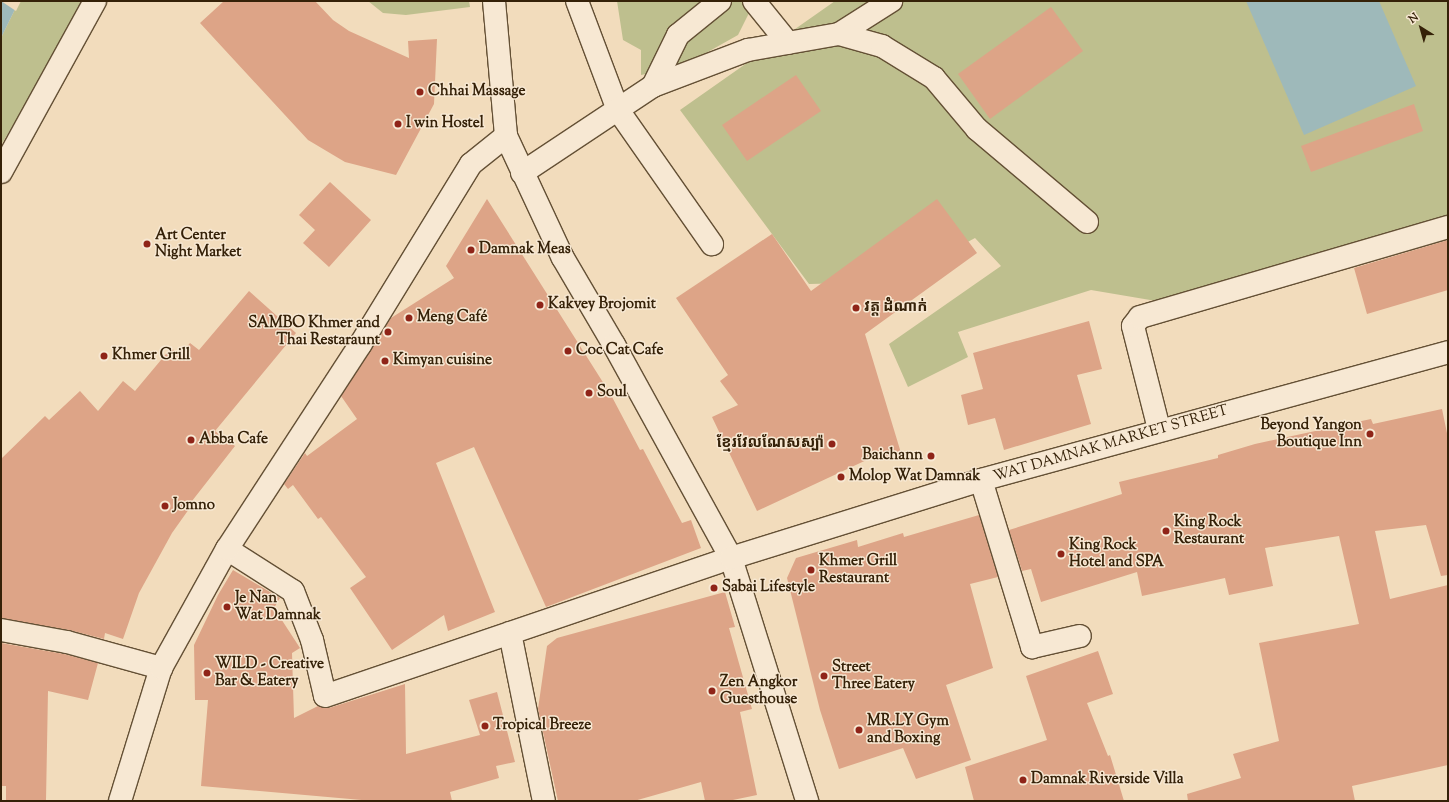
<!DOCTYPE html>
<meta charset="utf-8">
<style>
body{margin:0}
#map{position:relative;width:1449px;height:802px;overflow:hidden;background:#f2dcbc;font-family:"Sorts Mill Goudy","Noto Sans Khmer",serif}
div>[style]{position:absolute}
.green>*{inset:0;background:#bebf8e}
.water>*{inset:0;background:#9eb9ba}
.pier>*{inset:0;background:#f2dcbc}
.building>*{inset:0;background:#dda487}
.roads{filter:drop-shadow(1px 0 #645035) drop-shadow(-1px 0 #645035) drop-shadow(0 1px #645035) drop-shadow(0 -1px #645035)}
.minor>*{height:22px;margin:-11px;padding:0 11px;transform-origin:11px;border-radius:11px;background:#f7e8d3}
.dots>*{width:11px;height:11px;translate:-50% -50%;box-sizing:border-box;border:2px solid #f7e8d3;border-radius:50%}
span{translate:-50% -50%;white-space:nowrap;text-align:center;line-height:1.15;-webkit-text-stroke:3px #f7e8d3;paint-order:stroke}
.poi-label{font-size:15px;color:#352108;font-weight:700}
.left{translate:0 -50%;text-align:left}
.right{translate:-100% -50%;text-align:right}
.street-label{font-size:15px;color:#352108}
.frame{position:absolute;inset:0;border:2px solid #352108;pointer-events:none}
.north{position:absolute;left:1401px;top:8px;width:40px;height:40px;-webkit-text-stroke:3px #f7e8d3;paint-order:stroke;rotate:323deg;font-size:11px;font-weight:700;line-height:16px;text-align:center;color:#352108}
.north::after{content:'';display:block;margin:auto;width:14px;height:18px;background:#352108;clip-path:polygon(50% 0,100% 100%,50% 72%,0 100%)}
</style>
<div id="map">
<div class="green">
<i style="clip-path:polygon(19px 1px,89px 1px,1px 145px,1px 38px)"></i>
<i style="clip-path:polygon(368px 1px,469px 1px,470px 7px,406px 15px,383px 13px)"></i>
<i style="clip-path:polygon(617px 1px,751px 1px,753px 5px,738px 35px,681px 67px,641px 75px,641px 50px,623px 40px)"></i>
<i style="clip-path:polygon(835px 1px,1448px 1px,1448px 222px,1162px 302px,1091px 290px,958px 332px,968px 357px,908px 387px,889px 344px,1001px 266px,975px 238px,894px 282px,809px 284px,680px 110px)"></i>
</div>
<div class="water">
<i style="clip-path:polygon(1px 1px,19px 1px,1px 38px)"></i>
<i style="clip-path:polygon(1246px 1px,1379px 1px,1416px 86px,1304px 135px)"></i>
</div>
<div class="pier">
<i style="clip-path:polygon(1px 1px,21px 1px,16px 11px)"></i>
</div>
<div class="building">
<i style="clip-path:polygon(224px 1px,315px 1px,333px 20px,349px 31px,409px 58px,408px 41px,437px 39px,434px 104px,396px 175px,345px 162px,308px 140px,200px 23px)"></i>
<i style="clip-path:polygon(1051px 7px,1083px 51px,990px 119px,958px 74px)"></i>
<i style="clip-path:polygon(796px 75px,821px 111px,747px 161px,722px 125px)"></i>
<i style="clip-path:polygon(1414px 104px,1423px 131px,1311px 172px,1301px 146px)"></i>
<i style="clip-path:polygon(330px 182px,371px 220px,329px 267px,303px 243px,315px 230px,299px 215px)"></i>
<i style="clip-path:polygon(487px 199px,611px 395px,640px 450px,643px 449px,682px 523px,691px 520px,701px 548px,546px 607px,474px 447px,436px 463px,495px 612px,448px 631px,444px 615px,392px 650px,350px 588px,366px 577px,321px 517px,318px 519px,293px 485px,288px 489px,284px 484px,305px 453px,307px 456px,357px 419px,341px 396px,391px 318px,454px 278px,446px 266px)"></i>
<i style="clip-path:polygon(937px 199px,977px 253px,865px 334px,901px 453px,874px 461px,873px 457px,757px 511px,712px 417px,738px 405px,720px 381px,728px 375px,676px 298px,772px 234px,811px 291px)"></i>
<i style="clip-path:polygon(1448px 240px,1448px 290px,1367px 314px,1354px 268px)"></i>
<i style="clip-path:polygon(249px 291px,296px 333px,215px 431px,235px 446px,192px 501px,194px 502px,172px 533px,139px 593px,123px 639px,105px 633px,104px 639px,69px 630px,1px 618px,1px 459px,45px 416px,49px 420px,80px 391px,98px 411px,123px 381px,135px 391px,171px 348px,180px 355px,190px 343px,199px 350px)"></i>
<i style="clip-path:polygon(1089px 321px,1102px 369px,1077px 375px,1091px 424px,1004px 450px,995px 418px,968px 425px,961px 395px,983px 389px,973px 353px)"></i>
<i style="clip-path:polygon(1442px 409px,1448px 438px,1448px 575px,1441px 576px,1426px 525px,1375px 531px,1390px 599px,1448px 585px,1448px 765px,1352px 786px,1355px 801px,1188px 801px,1187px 794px,1241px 778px,1233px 754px,1279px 741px,1259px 643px,1359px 624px,1339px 536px,1265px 548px,1273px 586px,1229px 595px,1225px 578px,1142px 596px,1137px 572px,1041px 602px,1031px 569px,1022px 571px,1009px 530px,1122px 494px,1119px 482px,1218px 458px,1218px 455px,1255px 444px,1371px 419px,1373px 424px)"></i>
<i style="clip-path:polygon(979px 515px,998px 577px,970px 584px,993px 668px,946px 685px,971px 760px,916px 779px,903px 748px,839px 769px,820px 710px,787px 578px,796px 558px,857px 540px,858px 547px,903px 533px,904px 537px)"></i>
<i style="clip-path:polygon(233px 570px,280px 598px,274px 608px,300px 648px,292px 653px,294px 718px,318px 706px,329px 708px,405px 684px,406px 754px,480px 735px,469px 700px,497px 692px,515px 762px,496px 766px,499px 778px,450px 792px,452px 801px,373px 801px,201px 786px,208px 700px,195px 700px,194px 645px,218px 595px)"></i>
<i style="clip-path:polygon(725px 592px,735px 627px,729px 628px,752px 709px,740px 712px,757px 795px,728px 801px,705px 801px,701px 782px,634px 801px,558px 801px,538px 709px,547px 646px,557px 638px)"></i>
<i style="clip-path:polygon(1px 643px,64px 654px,98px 663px,88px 700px,48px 691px,46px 801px,6px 801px,6px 786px,1px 786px)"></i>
<i style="clip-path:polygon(1098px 651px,1113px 694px,1087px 703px,1108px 756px,1110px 755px,1124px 801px,974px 801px,965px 767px,1047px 740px,1026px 676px)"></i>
</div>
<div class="roads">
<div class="minor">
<i style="left:494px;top:1px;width:136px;rotate:84.9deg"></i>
<i style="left:506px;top:136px;width:135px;rotate:65deg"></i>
<i style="left:563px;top:258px;width:101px;rotate:59.6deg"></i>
<i style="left:614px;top:345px;width:243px;rotate:61.2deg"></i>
<i style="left:731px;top:558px;width:255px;rotate:72.6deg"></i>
<i style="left:577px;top:1px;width:116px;rotate:69.4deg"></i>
<i style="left:618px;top:110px;width:164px;rotate:55deg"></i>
<i style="left:754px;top:1px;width:54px;rotate:51deg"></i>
<i style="left:839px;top:34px;width:62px;rotate:-32.4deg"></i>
<i style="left:653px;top:86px;width:57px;rotate:-63.9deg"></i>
<i style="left:678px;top:35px;width:54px;rotate:-39deg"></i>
<i style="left:1px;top:172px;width:195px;rotate:-61.2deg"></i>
<i style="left:522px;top:173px;width:157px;rotate:-33.6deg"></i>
<i style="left:653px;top:86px;width:102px;rotate:-20.8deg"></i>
<i style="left:748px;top:50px;width:92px;rotate:-10deg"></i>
<i style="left:839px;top:34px;width:45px;rotate:15.6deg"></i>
<i style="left:882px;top:46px;width:61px;rotate:31.6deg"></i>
<i style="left:934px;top:78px;width:67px;rotate:49.9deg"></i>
<i style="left:977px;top:129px;width:144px;rotate:40.2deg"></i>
<i style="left:1159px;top:429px;width:106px;rotate:-104.2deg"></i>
<i style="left:1133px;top:326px;width:11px;rotate:-52deg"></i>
<i style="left:1140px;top:317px;width:321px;rotate:-16.3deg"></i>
<i style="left:981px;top:480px;width:175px;rotate:73deg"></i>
<i style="left:1032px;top:647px;width:49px;rotate:-12.9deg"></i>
<i style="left:227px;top:549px;width:78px;rotate:32.5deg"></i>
<i style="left:293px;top:591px;width:53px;rotate:68.8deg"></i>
<i style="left:312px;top:640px;width:57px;rotate:76.9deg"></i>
<i style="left:325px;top:696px;width:429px;rotate:-18.8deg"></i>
<i style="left:731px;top:558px;width:262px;rotate:-17.3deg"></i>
<i style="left:981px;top:480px;width:484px;rotate:-15.3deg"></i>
<i style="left:1px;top:630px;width:67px;rotate:10.3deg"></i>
<i style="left:67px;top:642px;width:98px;rotate:15.5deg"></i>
<i style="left:510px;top:633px;width:171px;rotate:78.6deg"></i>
<i style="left:120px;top:801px;width:139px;rotate:-72.9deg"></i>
<i style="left:161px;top:668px;width:136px;rotate:-61deg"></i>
<i style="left:227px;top:549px;width:244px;rotate:-56.9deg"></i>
<i style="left:360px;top:345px;width:212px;rotate:-58.5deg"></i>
<i style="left:471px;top:164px;width:45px;rotate:-38.7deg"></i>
</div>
</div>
<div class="dots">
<i style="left:420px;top:92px;background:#8f2418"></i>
<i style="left:398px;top:124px;background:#8f2418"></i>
<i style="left:147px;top:244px;background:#8f2418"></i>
<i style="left:471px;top:250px;background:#8f2418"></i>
<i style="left:540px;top:305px;background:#8f2418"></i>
<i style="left:856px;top:308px;background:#8f2418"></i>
<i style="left:409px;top:318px;background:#8f2418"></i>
<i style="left:388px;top:332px;background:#8f2418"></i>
<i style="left:568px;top:351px;background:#8f2418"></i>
<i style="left:104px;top:356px;background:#8f2418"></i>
<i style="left:385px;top:361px;background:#8f2418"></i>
<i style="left:589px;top:393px;background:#8f2418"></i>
<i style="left:1370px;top:434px;background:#8f2418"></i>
<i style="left:191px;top:440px;background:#8f2418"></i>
<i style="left:832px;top:444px;background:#8f2418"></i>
<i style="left:931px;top:456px;background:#8f2418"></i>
<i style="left:841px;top:477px;background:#8f2418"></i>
<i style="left:165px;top:506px;background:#8f2418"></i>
<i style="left:1166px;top:531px;background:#8f2418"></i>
<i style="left:1061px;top:554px;background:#8f2418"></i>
<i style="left:811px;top:570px;background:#8f2418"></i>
<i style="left:714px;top:588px;background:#8f2418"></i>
<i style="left:227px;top:607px;background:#8f2418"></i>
<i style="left:207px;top:673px;background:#8f2418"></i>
<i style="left:824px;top:676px;background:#8f2418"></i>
<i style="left:712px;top:691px;background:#8f2418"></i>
<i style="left:485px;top:726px;background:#8f2418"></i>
<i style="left:859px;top:730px;background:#8f2418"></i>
<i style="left:1023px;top:780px;background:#8f2418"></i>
</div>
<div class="poi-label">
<span class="left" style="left:428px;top:92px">Chhai Massage</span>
<span class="left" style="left:406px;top:124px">I win Hostel</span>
<span class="left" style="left:155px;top:244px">Art Center<br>Night Market</span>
<span class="left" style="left:479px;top:250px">Damnak Meas</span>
<span class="left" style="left:548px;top:305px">Kakvey Brojomit</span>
<span class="left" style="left:864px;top:308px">វត្ត ដំំណាក់</span>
<span class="left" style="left:417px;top:318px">Meng Café</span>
<span class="right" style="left:380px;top:332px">SAMBO Khmer and<br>Thai Restaraunt</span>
<span class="left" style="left:576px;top:351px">Coc Cat Cafe</span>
<span class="left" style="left:112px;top:356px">Khmer Grill</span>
<span class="left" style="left:393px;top:361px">Kimyan cuisine</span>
<span class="left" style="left:597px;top:393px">Soul</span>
<span class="right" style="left:1362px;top:434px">Beyond Yangon<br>Boutique Inn</span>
<span class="left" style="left:199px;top:440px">Abba Cafe</span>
<span class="right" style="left:824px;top:444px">ខ្មែរវែលណែសស្ប៉ា</span>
<span class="right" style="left:923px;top:456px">Baichann</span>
<span class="left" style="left:849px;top:477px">Molop Wat Damnak</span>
<span class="left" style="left:173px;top:506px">Jomno</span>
<span class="left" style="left:1174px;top:531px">King Rock<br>Restaurant</span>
<span class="left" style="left:1069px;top:554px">King Rock<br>Hotel and SPA</span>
<span class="left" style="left:819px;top:570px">Khmer Grill<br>Restaurant</span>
<span class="left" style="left:722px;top:588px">Sabai Lifestyle</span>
<span class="left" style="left:235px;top:607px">Je Nan<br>Wat Damnak</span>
<span class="left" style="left:215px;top:673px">WILD - Creative<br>Bar &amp; Eatery</span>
<span class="left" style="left:832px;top:676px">Street<br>Three Eatery</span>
<span class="left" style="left:720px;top:691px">Zen Angkor<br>Guesthouse</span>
<span class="left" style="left:867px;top:730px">MR.LY Gym<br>and Boxing</span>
<span class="left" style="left:493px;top:726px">Tropical Breeze</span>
<span class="left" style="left:1031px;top:780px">Damnak Riverside Villa</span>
</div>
<div class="street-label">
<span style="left:1111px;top:444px;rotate:-16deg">WAT DAMNAK MARKET STREET</span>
</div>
<div class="frame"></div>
<div class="north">N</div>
</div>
